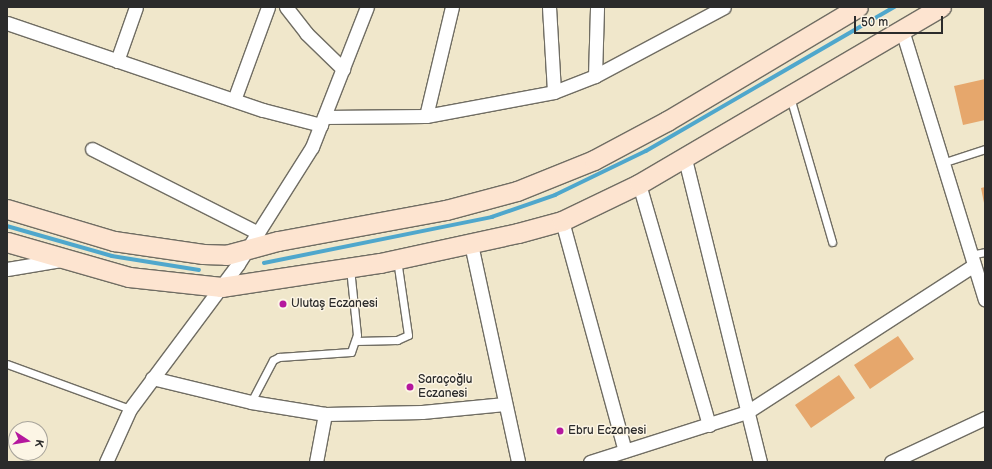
<!DOCTYPE html>
<meta charset="utf-8">
<style>
body{margin:0}
#map{position:relative;width:992px;height:469px;overflow:hidden;background:#f0e7cb;font-family:"Balsamiq Sans",sans-serif}
div>[style]{position:absolute}
.stream>*{height:3.5px;margin:-1.75px;padding:0 1.75px;transform-origin:1.75px;border-radius:1.75px;background:#4fa7cc}
.building>*{inset:0;background:#e6a76c}
.roads{filter:drop-shadow(1px 0 #706d63) drop-shadow(-1px 0 #706d63) drop-shadow(0 1px #706d63) drop-shadow(0 -1px #706d63)}
.service>*{height:7px;margin:-3.5px;padding:0 3.5px;transform-origin:3.5px;border-radius:3.5px;background:#fff}
.minor>*{height:13px;margin:-6.5px;padding:0 6.5px;transform-origin:6.5px;border-radius:6.5px;background:#fff}
.secondary>*{height:19px;margin:-9.5px;padding:0 9.5px;transform-origin:9.5px;border-radius:9.5px;background:#fde4d0}
.dots>*{width:11px;height:11px;translate:-50% -50%;box-sizing:border-box;border:2px solid #fcf5e5;border-radius:50%}
span{translate:-50% -50%;white-space:nowrap;text-align:center;line-height:1.15;-webkit-text-stroke:3px #fcf5e5;paint-order:stroke}
.poi-label{font-size:12px;color:#2b2b2b}
.left{translate:0 -50%;text-align:left}
.frame{position:absolute;inset:0;border:8px solid #2b2b2b;pointer-events:none}
.north{position:absolute;left:8px;top:421px;width:40px;height:40px;box-sizing:border-box;background:#fcf5e5;border:1px solid #a8a49b;border-radius:50%;rotate:102deg;font-size:11px;font-weight:700;line-height:16px;text-align:center;color:#2b2b2b}
.north::after{content:'';display:block;margin:auto;width:14px;height:18px;background:#b5179e;clip-path:polygon(50% 0,100% 100%,50% 72%,0 100%)}
.scale{position:absolute;left:854px;top:16px;width:89px;height:18px;box-sizing:border-box;border:2px solid #2b2b2b;border-top:0;padding-left:5px;font-size:12px;line-height:14px;white-space:nowrap;color:#2b2b2b;-webkit-text-stroke:3px #fcf5e5;paint-order:stroke}
</style>
<div id="map">
<div class="stream">
<i style="left:7px;top:226px;width:109px;rotate:15.9deg"></i>
<i style="left:112px;top:256px;width:88px;rotate:9.1deg"></i>
<i style="left:264px;top:263px;width:233px;rotate:-11.4deg"></i>
<i style="left:492px;top:217px;width:67px;rotate:-19.2deg"></i>
<i style="left:555px;top:195px;width:101px;rotate:-25.8deg"></i>
<i style="left:646px;top:151px;width:287px;rotate:-30.1deg"></i>
</div>
<div class="building">
<i style="clip-path:polygon(985px 79px,985px 120px,963px 125px,954px 86px)"></i>
<i style="clip-path:polygon(985px 187px,985px 203px,984px 203px,981px 188px)"></i>
<i style="clip-path:polygon(898px 336px,914px 359px,870px 389px,854px 365px)"></i>
<i style="clip-path:polygon(839px 375px,855px 398px,811px 428px,795px 405px)"></i>
</div>
<div class="roads">
<div class="service">
<i style="left:790px;top:97px;width:151px;rotate:73.8deg"></i>
<i style="left:942px;top:163px;width:45px;rotate:-18deg"></i>
<i style="left:970px;top:255px;width:15px;rotate:-11deg"></i>
<i style="left:356px;top:341px;width:41px;rotate:-1.4deg"></i>
<i style="left:397px;top:340px;width:12px;rotate:-24deg"></i>
<i style="left:408px;top:335px;width:76px;rotate:-98.3deg"></i>
<i style="left:7px;top:364px;width:131px;rotate:20.1deg"></i>
<i style="left:251px;top:402px;width:47px;rotate:-62.4deg"></i>
<i style="left:273px;top:360px;width:7px;rotate:-27deg"></i>
<i style="left:279px;top:357px;width:72px;rotate:-4deg"></i>
<i style="left:351px;top:352px;width:18px;rotate:-71deg"></i>
<i style="left:357px;top:335px;width:67px;rotate:-96deg"></i>
</div>
<div class="minor">
<i style="left:286px;top:7px;width:33px;rotate:52deg"></i>
<i style="left:306px;top:33px;width:52px;rotate:44.2deg"></i>
<i style="left:549px;top:7px;width:85px;rotate:86.6deg"></i>
<i style="left:7px;top:23px;width:270px;rotate:18.8deg"></i>
<i style="left:263px;top:110px;width:60px;rotate:14.5deg"></i>
<i style="left:902px;top:30px;width:282px;rotate:72.9deg"></i>
<i style="left:117px;top:61px;width:57px;rotate:-70.6deg"></i>
<i style="left:595px;top:76px;width:69px;rotate:-88.3deg"></i>
<i style="left:234px;top:100px;width:99px;rotate:-69.9deg"></i>
<i style="left:426px;top:116px;width:112px;rotate:-76.6deg"></i>
<i style="left:324px;top:117px;width:102px;rotate:-0.6deg"></i>
<i style="left:426px;top:116px;width:130px;rotate:-10.6deg"></i>
<i style="left:554px;top:92px;width:44px;rotate:-21.3deg"></i>
<i style="left:595px;top:76px;width:146px;rotate:-28.1deg"></i>
<i style="left:92px;top:149px;width:186px;rotate:26.8deg"></i>
<i style="left:685px;top:159px;width:312px;rotate:76.1deg"></i>
<i style="left:639px;top:184px;width:251px;rotate:73.8deg"></i>
<i style="left:562px;top:221px;width:238px;rotate:74.7deg"></i>
<i style="left:471px;top:244px;width:223px;rotate:77.8deg"></i>
<i style="left:7px;top:269px;width:56px;rotate:-9.3deg"></i>
<i style="left:152px;top:378px;width:102px;rotate:13.6deg"></i>
<i style="left:251px;top:402px;width:75px;rotate:9.2deg"></i>
<i style="left:325px;top:414px;width:97px;rotate:-1.2deg"></i>
<i style="left:422px;top:412px;width:83px;rotate:-5.5deg"></i>
<i style="left:106px;top:462px;width:58px;rotate:-65.6deg"></i>
<i style="left:130px;top:409px;width:181px;rotate:-53.3deg"></i>
<i style="left:238px;top:264px;width:138px;rotate:-57.7deg"></i>
<i style="left:312px;top:147px;width:150px;rotate:-68.6deg"></i>
<i style="left:316px;top:462px;width:49px;rotate:-79.4deg"></i>
<i style="left:590px;top:462px;width:165px;rotate:-17.7deg"></i>
<i style="left:747px;top:412px;width:269px;rotate:-32.9deg"></i>
<i style="left:891px;top:462px;width:104px;rotate:-25.1deg"></i>
</div>
<div class="secondary">
<i style="left:7px;top:209px;width:112px;rotate:16.7deg"></i>
<i style="left:114px;top:241px;width:90px;rotate:8.3deg"></i>
<i style="left:203px;top:254px;width:23px;rotate:2deg"></i>
<i style="left:226px;top:255px;width:54px;rotate:-15.1deg"></i>
<i style="left:278px;top:241px;width:171px;rotate:-10.5deg"></i>
<i style="left:446px;top:210px;width:73px;rotate:-15deg"></i>
<i style="left:517px;top:191px;width:83px;rotate:-21.9deg"></i>
<i style="left:594px;top:160px;width:83px;rotate:-28.1deg"></i>
<i style="left:667px;top:121px;width:222px;rotate:-30.8deg"></i>
<i style="left:7px;top:242px;width:127px;rotate:16deg"></i>
<i style="left:129px;top:277px;width:93px;rotate:6.2deg"></i>
<i style="left:221px;top:287px;width:161px;rotate:-8.6deg"></i>
<i style="left:380px;top:263px;width:141px;rotate:-12.3deg"></i>
<i style="left:518px;top:233px;width:46px;rotate:-15.3deg"></i>
<i style="left:562px;top:221px;width:85px;rotate:-25.7deg"></i>
<i style="left:639px;top:184px;width:350px;rotate:-30.4deg"></i>
</div>
</div>
<div class="dots">
<i style="left:283px;top:304px;background:#b5179e"></i>
<i style="left:410px;top:387px;background:#b5179e"></i>
<i style="left:560px;top:431px;background:#b5179e"></i>
</div>
<div class="poi-label">
<span class="left" style="left:291px;top:304px">Ulutaş Eczanesi</span>
<span class="left" style="left:418px;top:387px">Saraçoğlu<br>Eczanesi</span>
<span class="left" style="left:568px;top:431px">Ebru Eczanesi</span>
</div>
<div class="frame"></div>
<div class="north">K</div>
<div class="scale">50 m</div>
</div>
